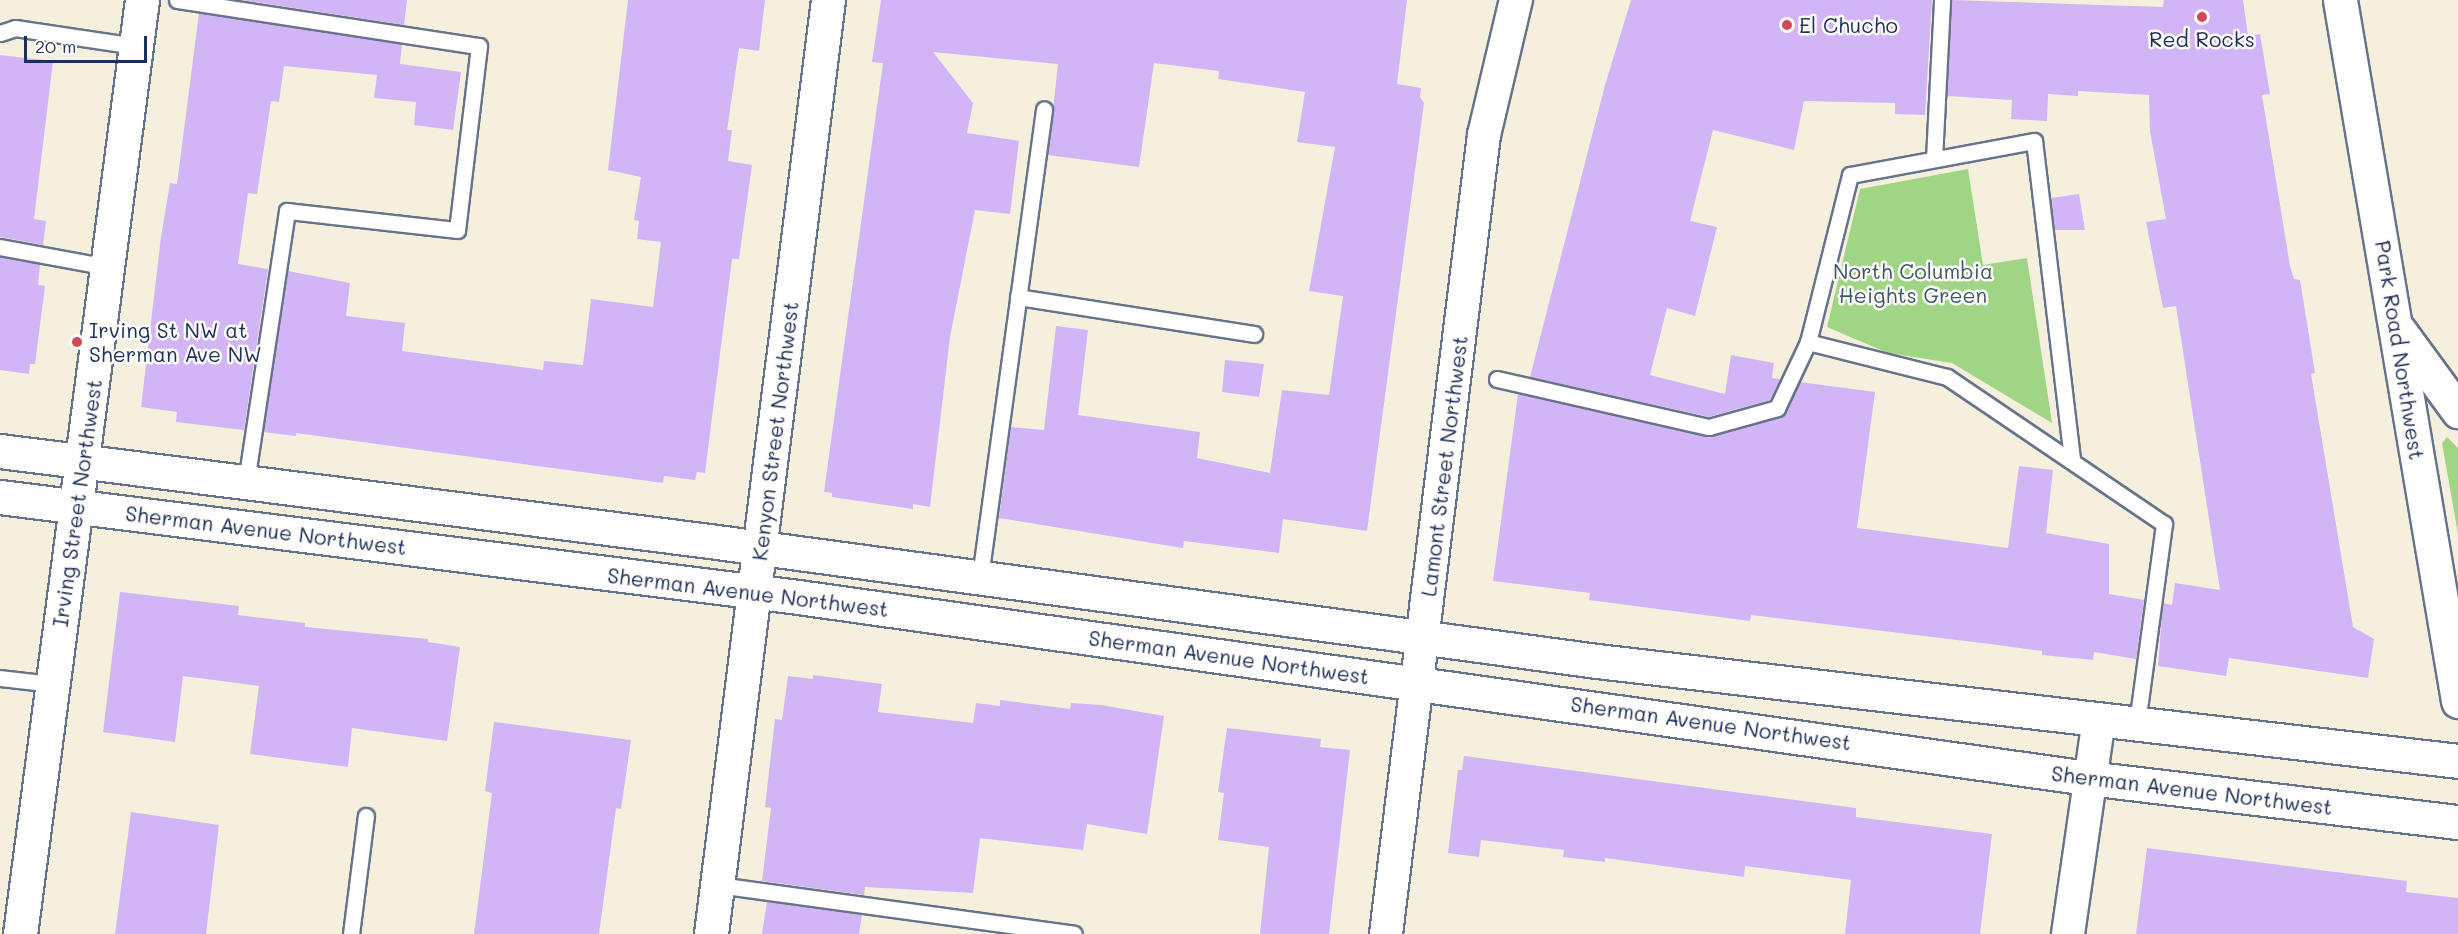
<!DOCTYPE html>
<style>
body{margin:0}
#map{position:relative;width:2458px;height:934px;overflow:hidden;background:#f4f0dd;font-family:Mali,sans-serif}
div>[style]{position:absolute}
.green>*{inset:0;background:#a1d586}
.building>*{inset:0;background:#d1b5f6}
.roads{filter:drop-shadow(2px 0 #67738a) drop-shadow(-2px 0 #67738a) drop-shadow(0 2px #67738a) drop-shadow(0 -2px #67738a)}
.lane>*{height:15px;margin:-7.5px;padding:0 7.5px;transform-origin:7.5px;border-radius:7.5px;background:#fff}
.street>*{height:32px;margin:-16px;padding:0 16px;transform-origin:16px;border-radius:16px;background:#fff}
.secondary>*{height:33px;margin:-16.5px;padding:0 16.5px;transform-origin:16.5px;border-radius:16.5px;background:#fff}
.dots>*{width:16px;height:16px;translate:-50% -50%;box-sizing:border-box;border:3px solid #fdfcf7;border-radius:50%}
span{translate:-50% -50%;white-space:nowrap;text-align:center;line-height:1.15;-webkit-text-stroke:5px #fdfcf7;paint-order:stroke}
.poi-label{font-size:21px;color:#1b2f5e}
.left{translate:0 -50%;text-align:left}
.park-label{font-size:21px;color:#3c5868}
.street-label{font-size:21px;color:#1b2f5e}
.scale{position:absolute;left:24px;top:36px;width:123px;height:27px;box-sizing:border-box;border:3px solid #1b2f5e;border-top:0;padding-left:8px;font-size:18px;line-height:21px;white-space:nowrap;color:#1b2f5e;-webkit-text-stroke:4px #fdfcf7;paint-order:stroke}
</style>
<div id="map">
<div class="green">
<i style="clip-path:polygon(1968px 169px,1983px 265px,2027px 258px,2052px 423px,1952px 363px,1888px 353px,1827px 327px,1860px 189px)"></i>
<i style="clip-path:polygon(2447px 437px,2458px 448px,2458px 534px,2442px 443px)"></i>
</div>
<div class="building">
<i style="clip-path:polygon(242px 0,407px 0,404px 25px)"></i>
<i style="clip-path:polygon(628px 0,765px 0,759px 51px,739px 48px,727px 130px,732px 130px,728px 161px,752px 165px,739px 259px,732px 259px,705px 473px,697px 472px,695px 480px,664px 476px,663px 483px,296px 433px,296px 436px,263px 432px,288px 271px,350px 283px,346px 316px,405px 323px,402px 351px,543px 370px,544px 361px,583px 365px,591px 299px,653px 307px,661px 242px,637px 239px,639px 221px,634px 220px,641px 177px,608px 170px)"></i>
<i style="clip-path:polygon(881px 0,1407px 0,1397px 84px,1421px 88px,1420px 97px,1424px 103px,1367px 531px,1283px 519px,1279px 553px,1184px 541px,1183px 548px,999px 518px,1011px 427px,1044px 430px,1056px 326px,1088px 330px,1078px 415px,1200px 432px,1197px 458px,1270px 473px,1282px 390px,1329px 395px,1343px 296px,1309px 291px,1335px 147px,1297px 142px,1305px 92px,1218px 79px,1219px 71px,1154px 63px,1139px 167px,1048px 155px,1058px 64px,933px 52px,973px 103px,967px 133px,1019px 141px,1010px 214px,975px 210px,950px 337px,930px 507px,913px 504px,913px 509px,832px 497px,832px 493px,824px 492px,883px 63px,872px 62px)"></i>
<i style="clip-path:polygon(1631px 0,1932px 0,1925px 115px,1895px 114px,1895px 103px,1804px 101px,1794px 150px,1713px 130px,1690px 221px,1717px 227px,1695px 316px,1667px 308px,1650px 375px,1725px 394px,1731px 355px,1774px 363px,1772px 378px,1780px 379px,1770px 400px,1709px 417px,1530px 377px,1605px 85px)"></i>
<i style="clip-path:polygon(1952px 0,2163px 7px,2164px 0,2243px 0,2248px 36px,2260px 34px,2270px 94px,2262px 95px,2290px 266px,2294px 279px,2300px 280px,2315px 373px,2311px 374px,2353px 627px,2374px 639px,2368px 678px,2229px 658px,2226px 676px,2158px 666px,2163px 603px,2172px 605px,2175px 583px,2220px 590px,2176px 306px,2163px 308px,2146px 222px,2166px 219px,2150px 131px,2149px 95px,2078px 91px,2078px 96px,2048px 94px,2047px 121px,2011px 119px,2012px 100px,1947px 96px)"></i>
<i style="clip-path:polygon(199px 13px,402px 44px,400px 64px,461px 72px,453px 130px,414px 125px,416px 102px,374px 98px,377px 75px,284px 66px,279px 102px,271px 101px,257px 194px,248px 193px,238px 264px,268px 269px,244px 430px,176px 422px,177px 412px,141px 407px,161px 237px,170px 183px,177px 184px)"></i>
<i style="clip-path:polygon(0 55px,53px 61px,34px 219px,46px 221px,43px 245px,0 237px)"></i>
<i style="clip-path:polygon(2079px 194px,2085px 230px,2054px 230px,2051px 198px)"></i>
<i style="clip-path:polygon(0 257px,40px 264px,38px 285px,45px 286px,35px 364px,30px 364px,29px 374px,0 370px)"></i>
<i style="clip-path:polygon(1225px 360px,1264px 364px,1259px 397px,1222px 392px)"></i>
<i style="clip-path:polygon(1800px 382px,1875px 392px,1857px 528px,2008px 548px,2019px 466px,2053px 470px,2046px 533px,2109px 544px,2109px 594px,2144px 600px,2136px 659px,2094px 652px,2093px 660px,2042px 655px,2042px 651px,1990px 644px,1751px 615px,1750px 621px,1589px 600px,1590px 593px,1493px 581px,1518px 394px,1711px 436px,1783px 416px)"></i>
<i style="clip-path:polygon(120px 592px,239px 606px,238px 615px,305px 623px,305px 627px,428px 639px,428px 642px,460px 647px,447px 741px,352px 728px,348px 767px,250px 754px,259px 686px,183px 676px,175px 742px,103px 732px)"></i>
<i style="clip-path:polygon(813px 675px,882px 684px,878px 712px,973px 723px,976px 703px,1000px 706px,1000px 700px,1070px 709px,1071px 703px,1101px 705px,1164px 716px,1147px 834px,1087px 824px,1083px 850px,980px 838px,973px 893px,865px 887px,864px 895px,762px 881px,771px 808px,765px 807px,775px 719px,782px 720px,788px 676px,813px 679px)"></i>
<i style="clip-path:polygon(494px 722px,631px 740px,621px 809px,616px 808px,599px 934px,474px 934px,492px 793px,485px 791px)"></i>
<i style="clip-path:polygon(1227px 728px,1321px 739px,1320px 747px,1350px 750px,1329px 934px,1260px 934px,1269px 847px,1218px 840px,1224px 793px,1218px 792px)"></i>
<i style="clip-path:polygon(1464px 756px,1856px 808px,1856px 817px,1992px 834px,1980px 934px,1845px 934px,1851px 880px,1745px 866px,1744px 877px,1605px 858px,1605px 862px,1563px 857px,1564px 850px,1481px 840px,1479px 857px,1448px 853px,1458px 770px,1462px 770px)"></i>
<i style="clip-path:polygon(131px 812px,219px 825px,206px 934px,115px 934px)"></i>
<i style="clip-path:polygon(2147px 848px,2407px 881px,2406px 892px,2458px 898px,2458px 934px,2136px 934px)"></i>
<i style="clip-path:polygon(767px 902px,862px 915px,859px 934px,762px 934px)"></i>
</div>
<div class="roads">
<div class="lane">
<i style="left:177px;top:0;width:305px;rotate:8.7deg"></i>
<i style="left:479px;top:46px;width:185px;rotate:96.8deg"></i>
<i style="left:457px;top:230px;width:171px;rotate:-173.6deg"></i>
<i style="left:287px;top:211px;width:275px;rotate:98.6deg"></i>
<i style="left:0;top:33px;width:16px;rotate:-18deg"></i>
<i style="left:15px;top:28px;width:122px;rotate:8.5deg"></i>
<i style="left:1934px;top:159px;width:159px;rotate:-87.1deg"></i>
<i style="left:0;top:247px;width:110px;rotate:10.5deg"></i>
<i style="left:1018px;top:297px;width:239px;rotate:8.9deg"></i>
<i style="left:1497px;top:379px;width:217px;rotate:12.8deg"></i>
<i style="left:1709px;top:427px;width:71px;rotate:-15.6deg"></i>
<i style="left:1777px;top:408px;width:73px;rotate:-64.8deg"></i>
<i style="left:2072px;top:459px;width:320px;rotate:-96.8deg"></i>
<i style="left:2034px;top:141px;width:187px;rotate:169.5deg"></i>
<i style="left:1850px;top:175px;width:172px;rotate:104.1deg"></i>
<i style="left:1808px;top:342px;width:143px;rotate:14.1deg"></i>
<i style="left:1947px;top:377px;width:262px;rotate:34.1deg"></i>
<i style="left:2164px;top:524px;width:203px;rotate:97.7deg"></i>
<i style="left:980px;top:577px;width:472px;rotate:-82.2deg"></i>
<i style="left:0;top:678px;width:53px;rotate:6.5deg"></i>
<i style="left:718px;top:885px;width:359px;rotate:7.8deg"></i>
<i style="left:351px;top:934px;width:119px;rotate:-82.8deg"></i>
</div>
<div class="street">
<i style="left:1386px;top:934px;width:805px;rotate:-83.01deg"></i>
<i style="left:1484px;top:135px;width:139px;rotate:-76.7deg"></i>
<i style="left:2068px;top:934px;width:216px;rotate:-81.8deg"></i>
</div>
<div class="secondary">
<i style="left:2340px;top:0;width:711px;rotate:80.44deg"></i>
<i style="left:2398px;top:329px;width:102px;rotate:53.8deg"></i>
<i style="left:0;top:451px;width:708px;rotate:7.23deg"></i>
<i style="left:702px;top:540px;width:903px;rotate:7.7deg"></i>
<i style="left:1597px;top:661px;width:867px;rotate:6.62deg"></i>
<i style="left:0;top:497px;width:804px;rotate:7.14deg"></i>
<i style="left:798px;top:597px;width:1303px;rotate:7.99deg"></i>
<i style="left:2088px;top:778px;width:373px;rotate:6.8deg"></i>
<i style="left:20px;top:934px;width:942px;rotate:-82.56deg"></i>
<i style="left:711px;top:934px;width:941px;rotate:-82.86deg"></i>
</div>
</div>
<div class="dots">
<i style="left:2202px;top:17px;background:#d1495b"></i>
<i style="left:1787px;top:25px;background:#d1495b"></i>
<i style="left:77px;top:342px;background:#d1495b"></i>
</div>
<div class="poi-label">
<span class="left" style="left:1799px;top:25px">El Chucho</span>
<span style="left:2202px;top:39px">Red Rocks</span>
<span class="left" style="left:89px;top:342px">Irving St NW at<br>Sherman Ave NW</span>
</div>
<div class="park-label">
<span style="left:1913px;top:283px">North Columbia<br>Heights Green</span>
</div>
<div class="street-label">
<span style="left:2400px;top:350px;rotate:81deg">Park Road Northwest</span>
<span style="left:775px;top:431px;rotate:-83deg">Kenyon Street Northwest</span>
<span style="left:1444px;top:466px;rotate:-83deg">Lamont Street Northwest</span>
<span style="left:77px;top:503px;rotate:-82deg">Irving Street Northwest</span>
<span style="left:266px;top:530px;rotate:7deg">Sherman Avenue Northwest</span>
<span style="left:748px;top:592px;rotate:7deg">Sherman Avenue Northwest</span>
<span style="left:1229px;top:657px;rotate:8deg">Sherman Avenue Northwest</span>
<span style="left:1711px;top:723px;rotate:8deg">Sherman Avenue Northwest</span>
<span style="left:2192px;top:790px;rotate:7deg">Sherman Avenue Northwest</span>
</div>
<div class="scale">20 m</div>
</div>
